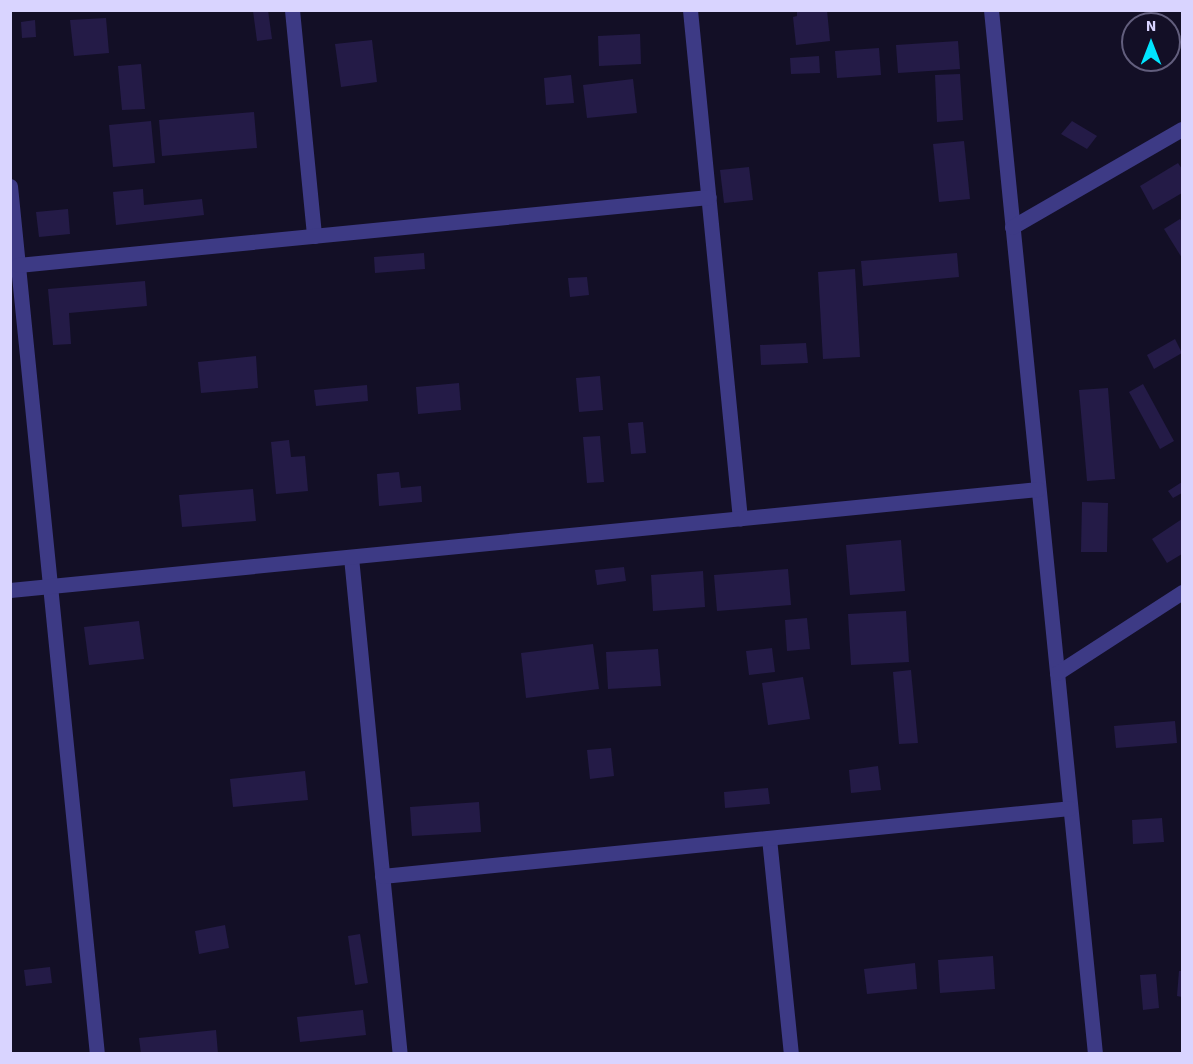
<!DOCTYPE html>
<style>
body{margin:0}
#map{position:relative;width:1193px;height:1064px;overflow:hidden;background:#130f26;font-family:"Source Sans 3",sans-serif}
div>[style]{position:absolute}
.building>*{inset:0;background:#241b47}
.minor>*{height:15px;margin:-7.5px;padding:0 7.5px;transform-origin:7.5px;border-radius:7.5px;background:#3d3a85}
span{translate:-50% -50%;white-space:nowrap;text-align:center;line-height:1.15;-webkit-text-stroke:6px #130f26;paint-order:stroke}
.frame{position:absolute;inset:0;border:12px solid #d9d4ff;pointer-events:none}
.north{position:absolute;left:1121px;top:12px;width:60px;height:60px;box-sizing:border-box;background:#130f26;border:2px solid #625e7d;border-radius:50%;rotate:0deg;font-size:16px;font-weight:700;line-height:24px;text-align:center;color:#d9d4ff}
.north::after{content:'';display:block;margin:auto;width:21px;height:27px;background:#00e5ff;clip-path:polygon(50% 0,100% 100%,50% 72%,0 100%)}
</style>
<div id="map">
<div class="building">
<i style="clip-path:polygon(268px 10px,272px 39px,257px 41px,253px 11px)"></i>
<i style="clip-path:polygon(797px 10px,827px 10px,830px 41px,796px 45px,793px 17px,797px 16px)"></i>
<i style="clip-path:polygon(106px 18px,109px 53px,74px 56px,70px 20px)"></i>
<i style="clip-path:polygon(35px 20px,36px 37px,22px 38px,21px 22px)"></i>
<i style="clip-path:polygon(640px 34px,641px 64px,599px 66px,598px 36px)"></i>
<i style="clip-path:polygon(372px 40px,377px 82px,341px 87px,335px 44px)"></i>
<i style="clip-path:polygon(958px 41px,960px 69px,898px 73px,896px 45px)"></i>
<i style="clip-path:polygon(879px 48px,881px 75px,837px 78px,835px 51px)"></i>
<i style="clip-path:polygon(819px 56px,820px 73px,791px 74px,790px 58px)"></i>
<i style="clip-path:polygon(141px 64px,145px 109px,122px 110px,118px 66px)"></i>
<i style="clip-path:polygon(960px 74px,963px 120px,937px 122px,935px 75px)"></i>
<i style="clip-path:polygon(571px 75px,574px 103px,546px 105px,544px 78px)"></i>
<i style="clip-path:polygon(633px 79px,637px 113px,587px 118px,583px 85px)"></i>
<i style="clip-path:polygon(254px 112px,257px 148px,162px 156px,159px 120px)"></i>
<i style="clip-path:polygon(151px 121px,155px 163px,113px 167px,109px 125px)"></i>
<i style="clip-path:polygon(1072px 121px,1097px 136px,1087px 149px,1061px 134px)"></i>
<i style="clip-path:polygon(964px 141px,970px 199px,939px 202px,933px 144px)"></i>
<i style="clip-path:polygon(1178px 163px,1182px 169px,1182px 193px,1153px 210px,1140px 186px)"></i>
<i style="clip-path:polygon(749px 167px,753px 200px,724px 203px,720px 170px)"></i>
<i style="clip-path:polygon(143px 189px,144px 205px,202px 199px,204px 215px,116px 225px,113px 192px)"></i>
<i style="clip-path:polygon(68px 209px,70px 234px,39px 237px,36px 212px)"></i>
<i style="clip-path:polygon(1180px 219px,1182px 222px,1182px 258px,1164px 229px)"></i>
<i style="clip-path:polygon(424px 253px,425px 269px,375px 273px,374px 257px)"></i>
<i style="clip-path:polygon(957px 253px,959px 277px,863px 286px,861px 261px)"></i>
<i style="clip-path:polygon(855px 269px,860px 357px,823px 359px,818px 272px)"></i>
<i style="clip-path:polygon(587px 277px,589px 295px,570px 297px,568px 278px)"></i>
<i style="clip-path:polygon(145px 281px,147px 306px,69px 313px,71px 344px,53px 345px,48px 289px)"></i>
<i style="clip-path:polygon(1175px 339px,1182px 353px,1154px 369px,1147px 355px)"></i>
<i style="clip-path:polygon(806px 343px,808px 363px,761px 365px,760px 345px)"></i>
<i style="clip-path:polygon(256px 356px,258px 388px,201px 393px,198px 362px)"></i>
<i style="clip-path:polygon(600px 376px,603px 410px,579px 412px,576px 378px)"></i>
<i style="clip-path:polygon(459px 383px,461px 410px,418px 414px,416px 387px)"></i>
<i style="clip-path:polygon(1143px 384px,1174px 441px,1160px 449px,1129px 392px)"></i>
<i style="clip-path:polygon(367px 385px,368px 401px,316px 406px,314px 390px)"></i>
<i style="clip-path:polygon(1108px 388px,1115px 479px,1087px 481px,1079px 390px)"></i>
<i style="clip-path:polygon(643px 422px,646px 453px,631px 454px,628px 423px)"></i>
<i style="clip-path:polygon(600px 436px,604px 482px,587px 483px,583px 437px)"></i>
<i style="clip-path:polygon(289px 440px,291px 457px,305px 456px,308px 491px,276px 494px,271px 442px)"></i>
<i style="clip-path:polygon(399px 472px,401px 488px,421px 486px,422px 502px,379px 506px,377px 474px)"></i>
<i style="clip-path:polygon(1182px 482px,1182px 493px,1173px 498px,1168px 491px)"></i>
<i style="clip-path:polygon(253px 489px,256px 521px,182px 527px,179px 495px)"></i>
<i style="clip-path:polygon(1082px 502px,1108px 503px,1107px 552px,1081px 552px)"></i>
<i style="clip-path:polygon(1182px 519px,1182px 554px,1167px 563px,1152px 539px)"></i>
<i style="clip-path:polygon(901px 540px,905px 591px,850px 595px,846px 545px)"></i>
<i style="clip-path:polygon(624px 567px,626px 581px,597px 585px,595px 570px)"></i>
<i style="clip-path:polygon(788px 569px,791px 605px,717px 611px,714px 575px)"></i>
<i style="clip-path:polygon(703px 571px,705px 607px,653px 611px,651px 575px)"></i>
<i style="clip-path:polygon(906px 611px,909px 662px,851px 665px,848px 614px)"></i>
<i style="clip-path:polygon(807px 618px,810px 649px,787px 651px,785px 620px)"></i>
<i style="clip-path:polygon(139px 621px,144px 659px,89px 665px,84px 627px)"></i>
<i style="clip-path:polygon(593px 644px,599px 689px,526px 698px,521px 653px)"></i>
<i style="clip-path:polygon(772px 648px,775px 672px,749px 675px,746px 651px)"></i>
<i style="clip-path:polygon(658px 649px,661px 686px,608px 689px,606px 652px)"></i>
<i style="clip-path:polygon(911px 670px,918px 743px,899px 744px,893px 672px)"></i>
<i style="clip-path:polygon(803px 677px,810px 719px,768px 725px,762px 683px)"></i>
<i style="clip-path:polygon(1175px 721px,1177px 743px,1116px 748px,1114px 726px)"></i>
<i style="clip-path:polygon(611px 748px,614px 776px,590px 779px,587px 750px)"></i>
<i style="clip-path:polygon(878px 766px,881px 790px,851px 793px,849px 770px)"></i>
<i style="clip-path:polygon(305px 771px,308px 800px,233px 807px,230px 779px)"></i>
<i style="clip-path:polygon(768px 788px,770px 804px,725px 808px,724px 792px)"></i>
<i style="clip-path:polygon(479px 802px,481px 832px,412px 836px,410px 807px)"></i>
<i style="clip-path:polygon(1162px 818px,1164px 842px,1133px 844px,1132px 820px)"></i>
<i style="clip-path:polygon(225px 925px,229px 948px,199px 954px,195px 931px)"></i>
<i style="clip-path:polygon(360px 934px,368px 983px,355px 985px,348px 936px)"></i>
<i style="clip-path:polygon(993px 956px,995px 989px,940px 993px,938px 960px)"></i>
<i style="clip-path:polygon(915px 963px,917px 989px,867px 994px,864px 969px)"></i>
<i style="clip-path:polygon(50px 967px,52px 983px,26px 986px,24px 970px)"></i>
<i style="clip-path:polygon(1179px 971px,1182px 971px,1182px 997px,1177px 996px)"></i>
<i style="clip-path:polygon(1156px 974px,1159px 1008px,1143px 1010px,1140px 975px)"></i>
<i style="clip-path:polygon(363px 1010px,366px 1035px,300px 1042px,297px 1017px)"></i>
<i style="clip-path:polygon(216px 1030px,218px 1054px,141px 1054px,139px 1038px)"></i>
</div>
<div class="minor">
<i style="left:292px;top:10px;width:227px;rotate:84.4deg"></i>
<i style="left:690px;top:10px;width:511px;rotate:84.39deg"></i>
<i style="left:991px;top:10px;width:1049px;rotate:84.31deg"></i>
<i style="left:10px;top:186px;width:872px;rotate:84.28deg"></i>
<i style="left:1012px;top:227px;width:196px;rotate:-30deg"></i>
<i style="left:18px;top:265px;width:694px;rotate:-5.62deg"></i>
<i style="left:351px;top:557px;width:499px;rotate:84.4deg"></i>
<i style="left:10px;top:590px;width:1033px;rotate:-5.61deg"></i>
<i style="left:1057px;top:673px;width:149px;rotate:-32.9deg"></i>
<i style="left:769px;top:838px;width:217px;rotate:84.2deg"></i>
<i style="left:382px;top:876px;width:691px;rotate:-5.64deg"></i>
</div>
<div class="frame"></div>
<div class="north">N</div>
</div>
